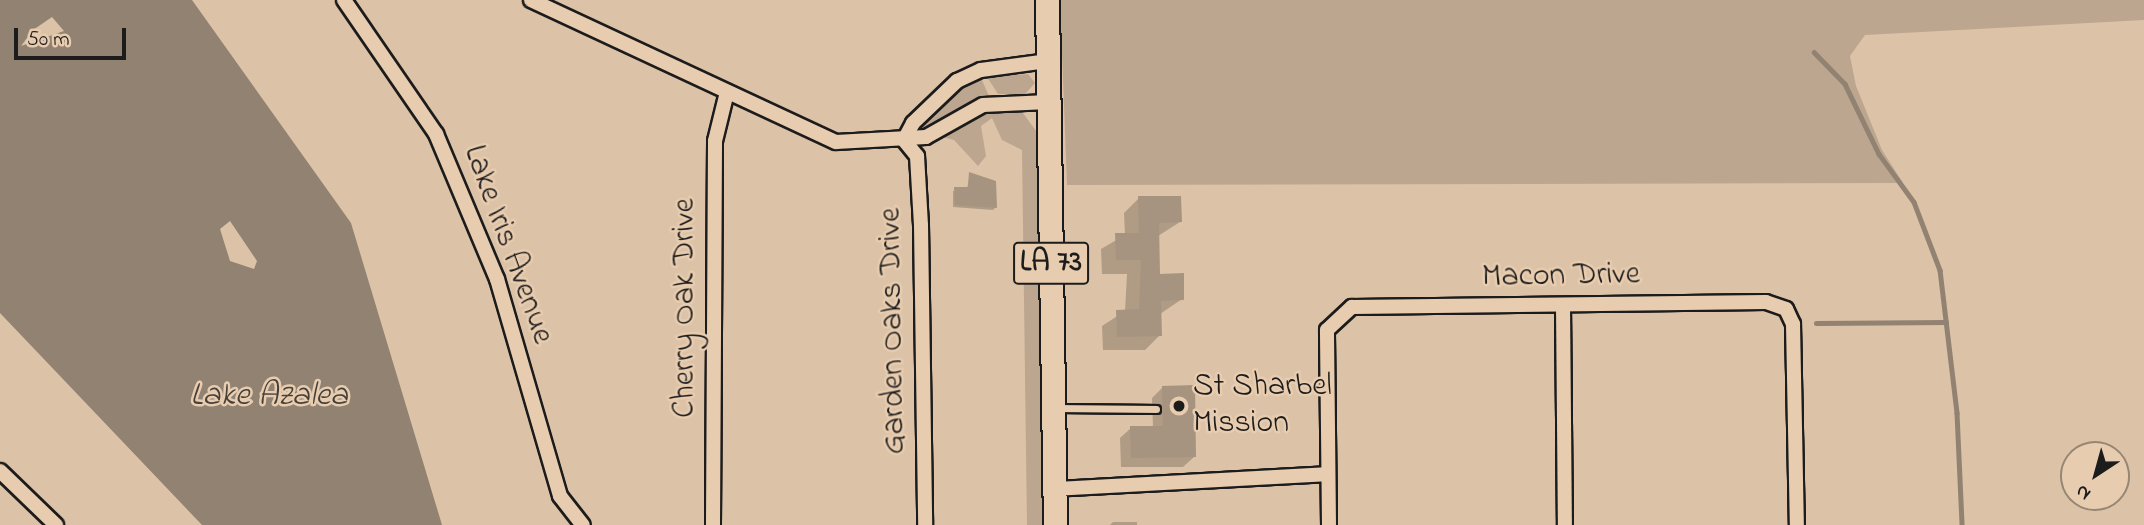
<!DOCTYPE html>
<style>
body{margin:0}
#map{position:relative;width:2144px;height:525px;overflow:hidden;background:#dcc2a6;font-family:"Indie Flower",sans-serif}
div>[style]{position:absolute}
.green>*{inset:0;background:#bca68f}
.water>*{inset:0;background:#928272}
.shadow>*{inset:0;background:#0003}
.stream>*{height:4.5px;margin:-2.25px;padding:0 2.25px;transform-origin:2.25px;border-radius:2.25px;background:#928272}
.building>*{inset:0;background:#a69480}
.roads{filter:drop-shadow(2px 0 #1c1c1c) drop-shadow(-2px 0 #1c1c1c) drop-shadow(0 2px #1c1c1c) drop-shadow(0 -2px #1c1c1c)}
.lane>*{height:7px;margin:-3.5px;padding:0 3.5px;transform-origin:3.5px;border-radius:3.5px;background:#e8ccaf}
.street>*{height:14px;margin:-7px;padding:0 7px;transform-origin:7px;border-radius:7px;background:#e8ccaf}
.primary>*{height:23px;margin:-11.5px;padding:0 11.5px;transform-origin:11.5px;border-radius:11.5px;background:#e8ccaf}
.dots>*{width:19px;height:19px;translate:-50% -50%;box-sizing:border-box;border:4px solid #e8ccaf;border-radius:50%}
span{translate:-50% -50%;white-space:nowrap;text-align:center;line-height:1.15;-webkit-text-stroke:5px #e8ccaf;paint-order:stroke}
.shield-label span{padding:2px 5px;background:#e8ccaf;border:2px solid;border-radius:5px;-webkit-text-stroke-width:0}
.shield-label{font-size:30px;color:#1c1c1c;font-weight:700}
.street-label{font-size:32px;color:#1c1c1c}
.poi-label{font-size:32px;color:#1c1c1c}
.left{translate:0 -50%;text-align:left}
.water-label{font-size:33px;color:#45403a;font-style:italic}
.north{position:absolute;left:2060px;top:441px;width:70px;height:70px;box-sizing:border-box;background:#e8ccaf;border:2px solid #968674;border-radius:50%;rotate:216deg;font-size:19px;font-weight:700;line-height:28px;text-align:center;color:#1c1c1c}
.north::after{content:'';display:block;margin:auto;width:24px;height:32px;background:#1c1c1c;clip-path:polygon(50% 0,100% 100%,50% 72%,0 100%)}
.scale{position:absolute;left:14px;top:28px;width:112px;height:32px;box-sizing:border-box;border:4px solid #1c1c1c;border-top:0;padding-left:9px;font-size:21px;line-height:24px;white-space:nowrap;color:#1c1c1c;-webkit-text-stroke:5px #e8ccaf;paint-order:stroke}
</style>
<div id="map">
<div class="green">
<i style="clip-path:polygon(1060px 0,2144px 0,2144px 20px,1865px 35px,1850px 56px,1856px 86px,1882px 150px,1903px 183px,1067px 185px)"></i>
<i style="clip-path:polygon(1028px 74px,1035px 83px,1025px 94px,998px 94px,987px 77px)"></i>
<i style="clip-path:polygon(981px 78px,989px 96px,917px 133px,950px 96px)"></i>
<i style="clip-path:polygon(1020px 109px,1039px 135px,1047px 525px,1027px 525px,1022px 150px,1002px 140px,992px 118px,981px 126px,986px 156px,978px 166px,954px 140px,942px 137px,985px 111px)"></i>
</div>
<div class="water">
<i style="clip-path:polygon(evenodd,0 0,192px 0,351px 223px,442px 525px,202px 525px,0 313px,0 0,52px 17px,64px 31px,21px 46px,33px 30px,52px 17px,0 0,230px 221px,257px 261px,254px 269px,230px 261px,220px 229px,230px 221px)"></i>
</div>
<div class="shadow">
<i style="clip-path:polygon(970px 174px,995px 208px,993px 210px,953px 207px,953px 191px,967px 189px)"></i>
<i style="clip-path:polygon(1139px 198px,1180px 222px,1158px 236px,1158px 276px,1182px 299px,1160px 314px,1160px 335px,1145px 350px,1103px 350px,1102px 326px,1125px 311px,1127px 274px,1102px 274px,1101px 249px,1125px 235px,1124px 213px)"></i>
<i style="clip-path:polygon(1163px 387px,1194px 457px,1183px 467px,1121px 467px,1120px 438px,1131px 428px,1153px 427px,1152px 398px)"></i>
<i style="clip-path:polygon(1113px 522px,1137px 522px,1137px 525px,1110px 525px)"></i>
</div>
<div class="stream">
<i style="left:1814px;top:52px;width:45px;rotate:45.9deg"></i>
<i style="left:1845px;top:84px;width:78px;rotate:64.1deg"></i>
<i style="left:1879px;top:154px;width:59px;rotate:53.9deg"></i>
<i style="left:1914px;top:202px;width:73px;rotate:69.1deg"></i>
<i style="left:1940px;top:270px;width:144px;rotate:83.2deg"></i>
<i style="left:1957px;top:413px;width:112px;rotate:87.4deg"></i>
<i style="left:1816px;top:323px;width:130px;rotate:-0.4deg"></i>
</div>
<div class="building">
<i style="clip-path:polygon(969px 172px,996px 181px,997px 208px,955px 205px,954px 187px,968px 187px)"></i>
<i style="clip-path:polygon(1138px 196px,1181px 196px,1182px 222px,1159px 223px,1160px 274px,1184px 273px,1184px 300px,1161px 301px,1162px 336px,1117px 337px,1116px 310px,1139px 309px,1141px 260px,1116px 260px,1115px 233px,1139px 233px)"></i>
<i style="clip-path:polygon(1195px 385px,1196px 457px,1131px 458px,1130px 426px,1163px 426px,1162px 386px)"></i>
</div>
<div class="roads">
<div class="lane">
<i style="left:1058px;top:408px;width:98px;rotate:0.6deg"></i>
</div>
<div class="street">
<i style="left:344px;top:0;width:163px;rotate:55.5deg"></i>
<i style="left:436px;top:134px;width:157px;rotate:67.2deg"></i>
<i style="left:497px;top:279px;width:226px;rotate:73.8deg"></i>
<i style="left:560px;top:496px;width:37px;rotate:52deg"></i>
<i style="left:531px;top:0;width:336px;rotate:25deg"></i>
<i style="left:836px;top:142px;width:90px;rotate:-3.2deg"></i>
<i style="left:926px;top:137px;width:65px;rotate:-29.3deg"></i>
<i style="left:983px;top:105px;width:65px;rotate:-2.6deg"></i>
<i style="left:904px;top:140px;width:21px;rotate:51deg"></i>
<i style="left:917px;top:156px;width:69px;rotate:86.7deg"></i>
<i style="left:921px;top:225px;width:300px;rotate:89.2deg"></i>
<i style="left:904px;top:140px;width:19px;rotate:-62deg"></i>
<i style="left:913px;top:123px;width:61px;rotate:-43.7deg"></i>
<i style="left:957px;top:81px;width:26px;rotate:-25deg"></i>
<i style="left:981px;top:70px;width:68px;rotate:-7.7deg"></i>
<i style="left:1563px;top:305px;width:220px;rotate:89.5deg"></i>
<i style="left:0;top:471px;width:78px;rotate:44deg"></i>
<i style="left:1055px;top:489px;width:273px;rotate:-3.1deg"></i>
<i style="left:713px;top:525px;width:384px;rotate:-89.7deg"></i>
<i style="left:715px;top:141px;width:50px;rotate:-76.2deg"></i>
<i style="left:1329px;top:525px;width:195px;rotate:-90.6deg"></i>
<i style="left:1327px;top:330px;width:34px;rotate:-43deg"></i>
<i style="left:1352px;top:307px;width:414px;rotate:-0.7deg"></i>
<i style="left:1766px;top:302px;width:21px;rotate:19deg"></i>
<i style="left:1786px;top:309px;width:17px;rotate:65deg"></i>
<i style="left:1793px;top:324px;width:201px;rotate:88.9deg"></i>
</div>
<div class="primary">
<i style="left:1047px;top:0;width:525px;rotate:89.13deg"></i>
</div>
</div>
<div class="dots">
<i style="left:1179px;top:406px;background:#1c1c1c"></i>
</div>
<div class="shield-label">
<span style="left:1051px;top:263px">LA 73</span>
</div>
<div class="street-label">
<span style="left:507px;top:245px;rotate:70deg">Lake Iris Avenue</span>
<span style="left:1561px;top:277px;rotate:-1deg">Macon Drive</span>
<span style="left:686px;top:308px;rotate:-90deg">Cherry Oak Drive</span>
<span style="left:894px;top:331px;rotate:-91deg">Garden Oaks Drive</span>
</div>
<div class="poi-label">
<span class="left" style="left:1193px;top:406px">St Sharbel<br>Mission</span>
</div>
<div class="water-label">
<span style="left:269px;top:397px">Lake Azalea</span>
</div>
<div class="north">N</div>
<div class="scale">50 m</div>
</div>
